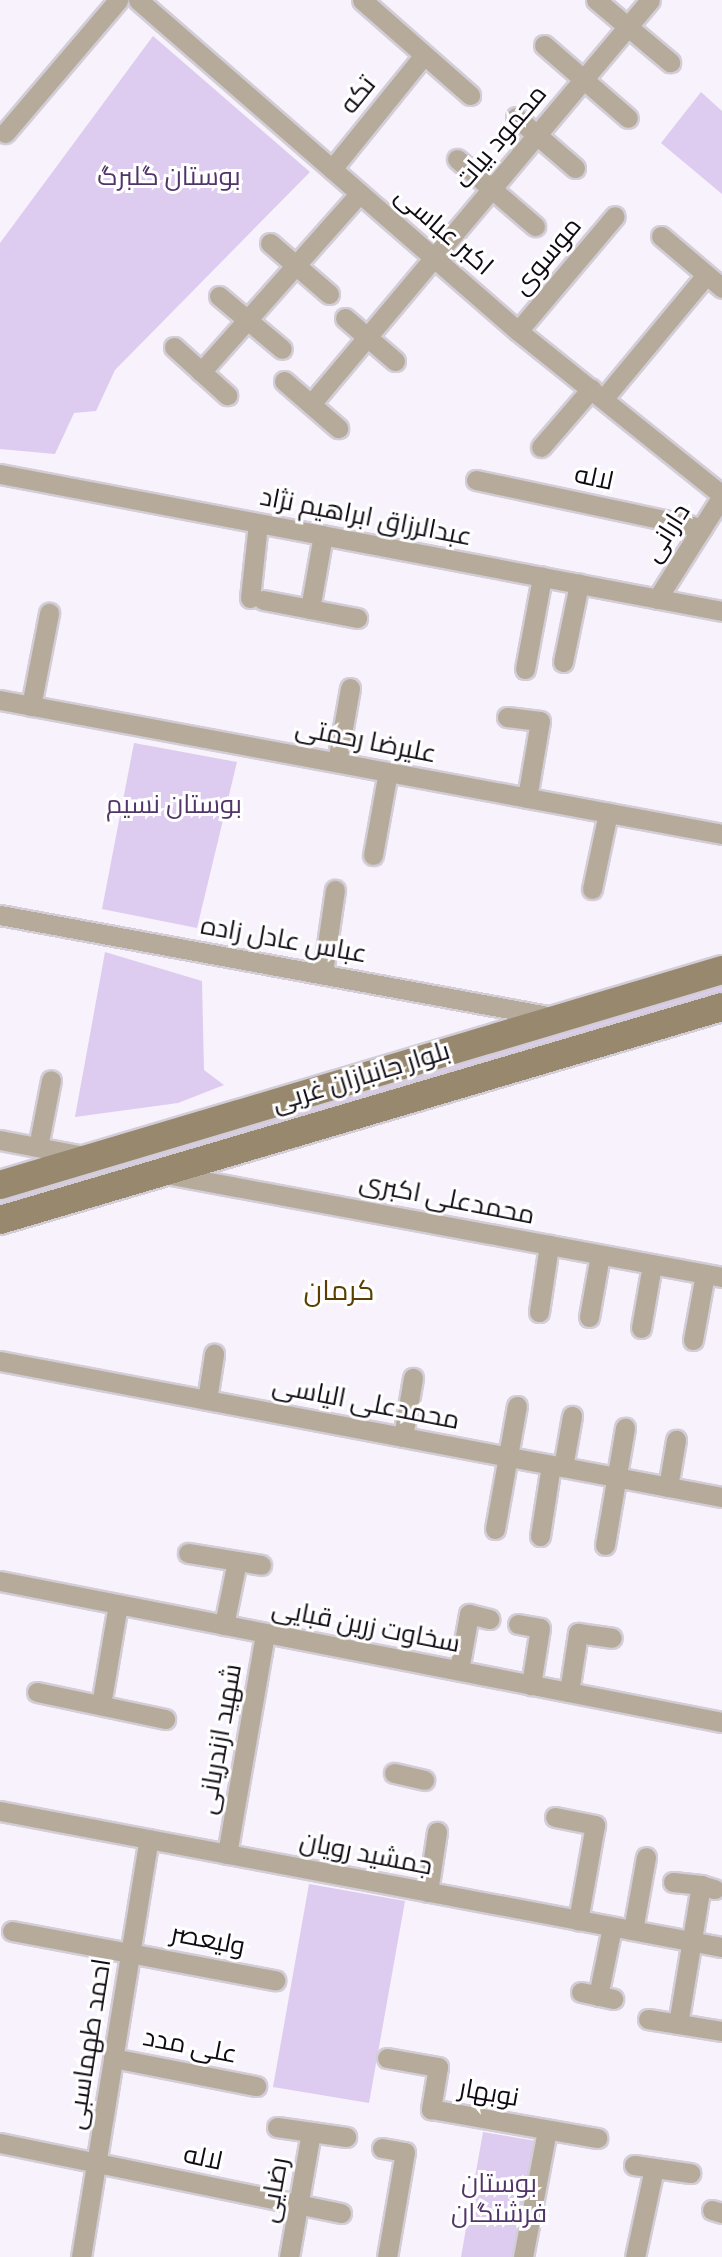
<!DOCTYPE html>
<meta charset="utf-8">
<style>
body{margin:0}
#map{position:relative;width:722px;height:2257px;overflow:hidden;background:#f7f2fc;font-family:Cabin,Cairo,sans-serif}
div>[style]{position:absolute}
.green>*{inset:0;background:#ddccef}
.roads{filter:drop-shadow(2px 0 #d2cdd7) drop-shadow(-2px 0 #d2cdd7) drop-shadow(0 2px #d2cdd7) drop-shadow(0 -2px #d2cdd7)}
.minor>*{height:19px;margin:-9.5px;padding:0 9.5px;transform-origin:9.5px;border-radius:9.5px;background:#b6ab9a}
.secondary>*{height:28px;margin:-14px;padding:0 14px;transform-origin:14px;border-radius:14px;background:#97886e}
span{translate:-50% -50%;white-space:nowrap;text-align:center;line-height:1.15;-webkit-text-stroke:6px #fff;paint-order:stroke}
.street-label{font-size:26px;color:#0f0a13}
.park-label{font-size:26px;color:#513569}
.neighbourhood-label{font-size:28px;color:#5a3f00}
</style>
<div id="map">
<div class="green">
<i style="clip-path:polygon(153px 36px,310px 172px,115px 370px,96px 411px,74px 413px,55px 454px,0 449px,0 243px)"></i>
<i style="clip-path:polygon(701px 92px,722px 111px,722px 194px,661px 143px)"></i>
<i style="clip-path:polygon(134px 743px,237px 762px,197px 928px,102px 909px)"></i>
<i style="clip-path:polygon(105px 952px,202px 981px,204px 1070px,224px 1085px,178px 1103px,75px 1117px)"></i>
<i style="clip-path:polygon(722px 984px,722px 996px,0 1209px,0 1195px)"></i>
<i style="clip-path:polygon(309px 1884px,405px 1901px,369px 2103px,273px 2087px)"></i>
<i style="clip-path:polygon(483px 2132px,536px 2141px,516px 2257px,461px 2257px)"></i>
</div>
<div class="roads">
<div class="minor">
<i style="left:138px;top:0;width:504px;rotate:41.06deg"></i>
<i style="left:518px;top:331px;width:262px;rotate:38.8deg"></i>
<i style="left:362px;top:0;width:144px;rotate:41.3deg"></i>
<i style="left:596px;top:0;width:97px;rotate:40deg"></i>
<i style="left:544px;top:45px;width:111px;rotate:41deg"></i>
<i style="left:516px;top:117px;width:78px;rotate:40.8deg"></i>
<i style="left:5px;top:133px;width:175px;rotate:-49.6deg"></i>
<i style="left:457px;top:159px;width:103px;rotate:40.7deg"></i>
<i style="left:332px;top:169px;width:146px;rotate:-51.1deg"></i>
<i style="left:661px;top:236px;width:80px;rotate:40.4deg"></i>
<i style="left:270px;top:243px;width:78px;rotate:40.8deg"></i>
<i style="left:219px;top:296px;width:82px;rotate:40.1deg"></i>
<i style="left:345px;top:318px;width:66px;rotate:40.7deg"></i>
<i style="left:518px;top:331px;width:150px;rotate:-49.9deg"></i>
<i style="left:174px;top:347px;width:72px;rotate:42.2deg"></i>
<i style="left:201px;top:372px;width:239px;rotate:-48.4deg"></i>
<i style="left:284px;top:381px;width:72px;rotate:41deg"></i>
<i style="left:604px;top:398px;width:160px;rotate:-50.3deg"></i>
<i style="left:311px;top:404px;width:527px;rotate:-50deg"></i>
<i style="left:541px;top:447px;width:77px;rotate:-49.2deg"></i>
<i style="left:0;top:474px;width:735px;rotate:10.74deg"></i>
<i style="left:476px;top:480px;width:231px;rotate:12deg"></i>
<i style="left:323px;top:535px;width:75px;rotate:100deg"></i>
<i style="left:310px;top:609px;width:48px;rotate:10.8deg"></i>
<i style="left:250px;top:598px;width:75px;rotate:-83.9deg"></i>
<i style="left:657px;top:599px;width:122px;rotate:-57.7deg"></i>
<i style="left:263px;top:600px;width:48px;rotate:10.8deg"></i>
<i style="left:563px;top:662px;width:80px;rotate:-78.4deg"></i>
<i style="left:525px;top:669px;width:94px;rotate:-79.5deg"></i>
<i style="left:0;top:700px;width:734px;rotate:10.51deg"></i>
<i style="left:31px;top:706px;width:95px;rotate:-79deg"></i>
<i style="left:507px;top:717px;width:33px;rotate:7deg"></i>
<i style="left:540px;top:721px;width:78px;rotate:99.6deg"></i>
<i style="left:337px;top:762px;width:75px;rotate:-80deg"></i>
<i style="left:373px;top:855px;width:84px;rotate:-79.8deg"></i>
<i style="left:592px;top:889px;width:78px;rotate:-78.1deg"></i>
<i style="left:0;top:915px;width:562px;rotate:10.45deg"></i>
<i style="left:323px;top:972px;width:83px;rotate:-81.7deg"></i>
<i style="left:0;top:1140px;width:91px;rotate:10.8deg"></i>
<i style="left:38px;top:1147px;width:68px;rotate:-79deg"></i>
<i style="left:166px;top:1174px;width:565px;rotate:10.5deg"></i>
<i style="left:539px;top:1312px;width:68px;rotate:-81.5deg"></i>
<i style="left:589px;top:1317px;width:63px;rotate:-79.9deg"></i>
<i style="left:641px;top:1328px;width:64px;rotate:-80.1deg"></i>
<i style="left:693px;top:1340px;width:67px;rotate:-79.7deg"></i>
<i style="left:0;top:1361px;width:735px;rotate:10.67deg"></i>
<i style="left:207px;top:1400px;width:47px;rotate:-81.3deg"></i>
<i style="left:403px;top:1437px;width:60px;rotate:-80.4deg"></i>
<i style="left:563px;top:1467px;width:52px;rotate:-80deg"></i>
<i style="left:668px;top:1487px;width:48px;rotate:-80.3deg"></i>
<i style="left:495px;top:1529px;width:125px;rotate:-79.9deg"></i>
<i style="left:540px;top:1536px;width:72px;rotate:-81.2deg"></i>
<i style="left:605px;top:1545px;width:119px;rotate:-80.3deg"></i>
<i style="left:188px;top:1553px;width:74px;rotate:9.3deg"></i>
<i style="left:0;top:1581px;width:736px;rotate:11.05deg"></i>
<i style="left:518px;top:1624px;width:22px;rotate:10deg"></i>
<i style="left:540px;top:1628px;width:58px;rotate:99deg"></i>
<i style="left:224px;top:1625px;width:65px;rotate:-78.5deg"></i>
<i style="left:459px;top:1670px;width:57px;rotate:-79.9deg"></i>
<i style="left:469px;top:1614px;width:21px;rotate:14deg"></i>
<i style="left:37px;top:1692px;width:131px;rotate:11.9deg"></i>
<i style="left:569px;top:1692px;width:60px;rotate:-81.3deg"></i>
<i style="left:578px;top:1633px;width:34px;rotate:8deg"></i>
<i style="left:101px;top:1705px;width:102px;rotate:-80.4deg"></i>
<i style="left:394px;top:1773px;width:31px;rotate:13deg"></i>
<i style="left:0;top:1811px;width:735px;rotate:10.67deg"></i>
<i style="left:555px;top:1817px;width:41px;rotate:11.3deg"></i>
<i style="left:595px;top:1825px;width:97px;rotate:100.1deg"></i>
<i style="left:227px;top:1854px;width:224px;rotate:-80.2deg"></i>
<i style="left:673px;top:1882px;width:28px;rotate:6deg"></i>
<i style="left:428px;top:1892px;width:61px;rotate:-81.5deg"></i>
<i style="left:633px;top:1930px;width:74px;rotate:-79.9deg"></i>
<i style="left:12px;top:1931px;width:268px;rotate:10.6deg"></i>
<i style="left:581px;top:1992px;width:33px;rotate:12deg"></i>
<i style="left:598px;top:1996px;width:70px;rotate:-78.5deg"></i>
<i style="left:648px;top:2019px;width:74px;rotate:9.3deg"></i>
<i style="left:678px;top:2024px;width:141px;rotate:-80.6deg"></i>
<i style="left:701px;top:1885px;width:14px;rotate:17deg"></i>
<i style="left:113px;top:2058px;width:146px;rotate:11.1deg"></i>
<i style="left:387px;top:2058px;width:52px;rotate:10deg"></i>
<i style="left:438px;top:2067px;width:43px;rotate:99.5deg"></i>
<i style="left:431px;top:2109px;width:169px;rotate:9.9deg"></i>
<i style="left:277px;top:2127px;width:70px;rotate:8.2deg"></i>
<i style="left:0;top:2143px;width:348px;rotate:11.6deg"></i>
<i style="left:382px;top:2148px;width:23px;rotate:10deg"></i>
<i style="left:405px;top:2152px;width:107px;rotate:99.7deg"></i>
<i style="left:634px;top:2165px;width:57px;rotate:8.1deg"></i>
<i style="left:712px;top:2210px;width:10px;rotate:17deg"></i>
<i style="left:81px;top:2257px;width:423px;rotate:-80.8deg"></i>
<i style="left:289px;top:2257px;width:127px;rotate:-80deg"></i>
<i style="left:523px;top:2257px;width:129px;rotate:-79.3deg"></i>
<i style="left:635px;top:2257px;width:91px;rotate:-77.9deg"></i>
</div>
<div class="secondary">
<i style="left:0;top:1185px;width:753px;rotate:-16.58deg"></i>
<i style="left:0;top:1220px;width:753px;rotate:-16.44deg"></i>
</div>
</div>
<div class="street-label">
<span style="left:358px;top:95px;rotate:-51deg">تکه</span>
<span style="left:501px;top:137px;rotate:-50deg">محمود بیات</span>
<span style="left:444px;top:231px;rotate:41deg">اکبر عباسی</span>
<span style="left:547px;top:256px;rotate:-50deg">موسوی</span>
<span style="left:594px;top:478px;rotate:12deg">لاله</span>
<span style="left:366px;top:517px;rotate:11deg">عبدالرزاق ابراهیم نژاد</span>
<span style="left:667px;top:533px;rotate:-58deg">دارانی</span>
<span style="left:366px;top:741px;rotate:11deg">علیرضا رحمتی</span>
<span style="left:284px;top:940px;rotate:10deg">عباس عادل زاده</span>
<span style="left:361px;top:1077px;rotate:-17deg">بلوار جانبازان غربی</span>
<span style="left:447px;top:1199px;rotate:11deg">محمدعلی اکبری</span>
<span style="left:366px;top:1403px;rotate:11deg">محمدعلی الیاسی</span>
<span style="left:366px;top:1626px;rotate:11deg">سخاوت زرین قبایی</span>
<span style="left:220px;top:1739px;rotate:-80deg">شهید ازندریانی</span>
<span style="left:366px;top:1854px;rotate:11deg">جمشید رویان</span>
<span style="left:208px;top:1940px;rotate:11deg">ولیعصر</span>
<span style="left:89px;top:2044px;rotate:-81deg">احمد طهماسبی</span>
<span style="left:190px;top:2046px;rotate:11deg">علی مدد</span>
<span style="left:489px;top:2093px;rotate:10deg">نوبهار</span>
<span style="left:203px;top:2158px;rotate:12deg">لاله</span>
<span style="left:274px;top:2190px;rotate:-80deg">رضایی</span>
</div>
<div class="park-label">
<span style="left:169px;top:177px">بوستان گلبرگ</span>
<span style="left:174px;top:805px">بوستان نسیم</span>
<span style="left:499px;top:2199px">بوستان<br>فرشتگان</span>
</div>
<div class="neighbourhood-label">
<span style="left:339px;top:1290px">کرمان</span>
</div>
</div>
